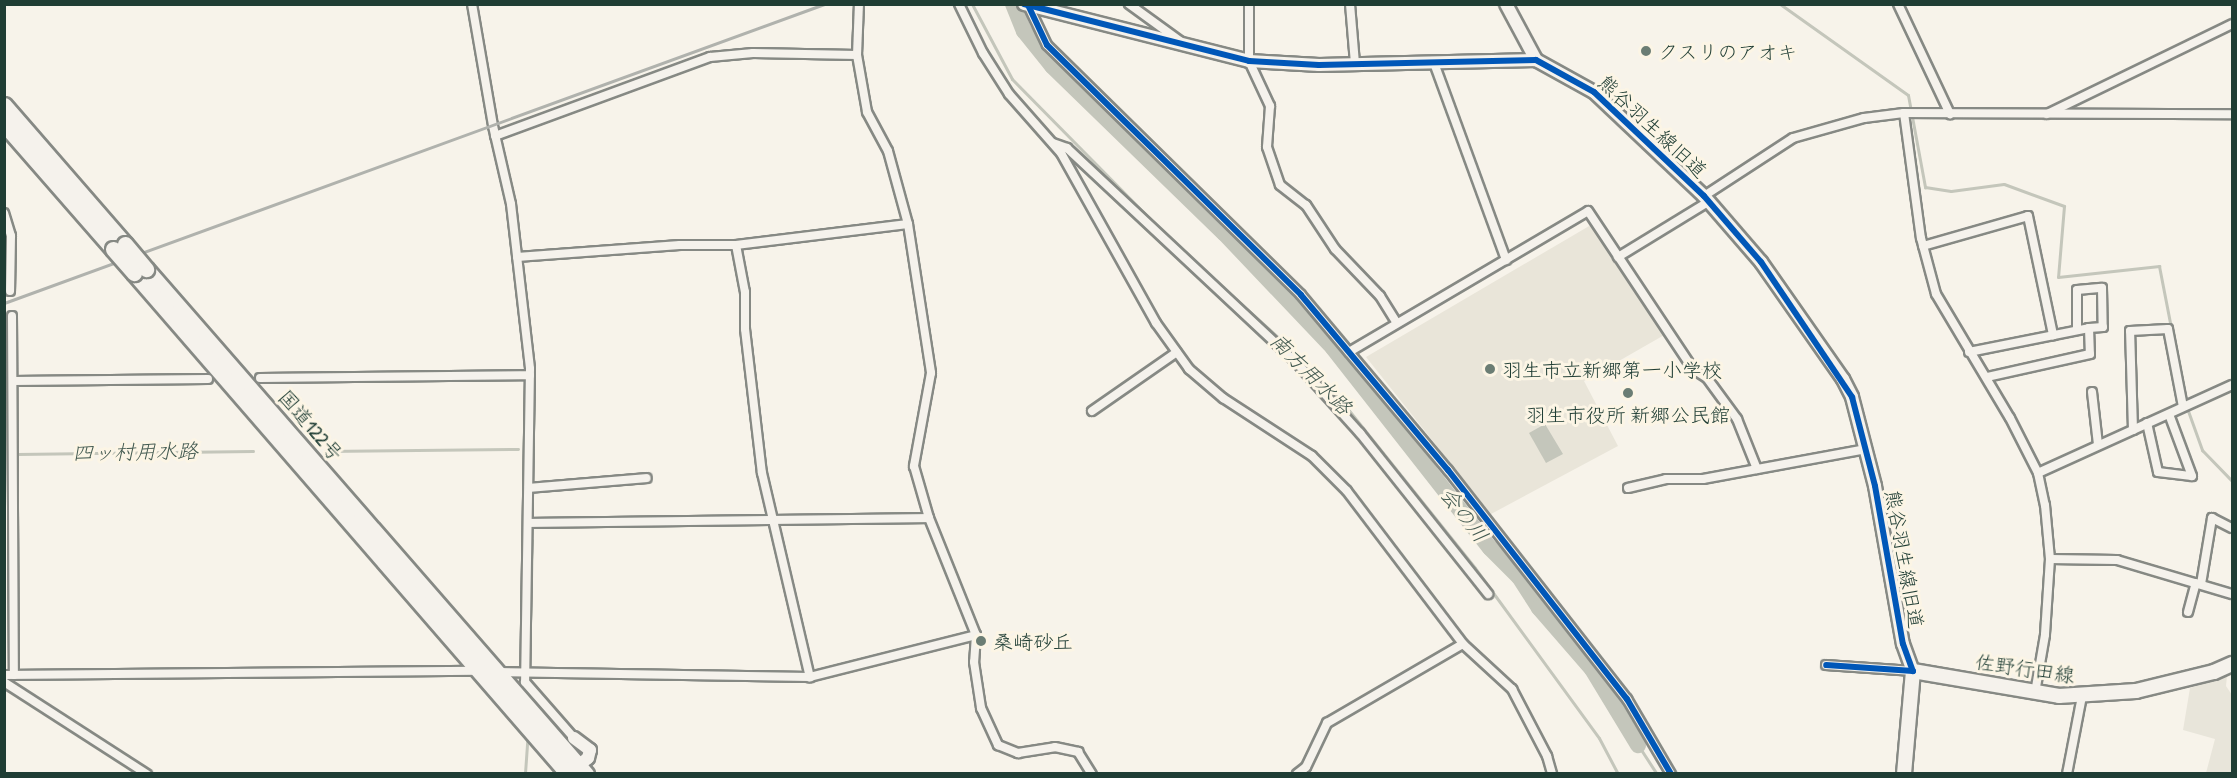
<!DOCTYPE html>
<meta charset="utf-8">
<style>
body{margin:0}
#map{position:relative;width:2237px;height:778px;overflow:hidden;background:#f7f3ea;font-family:"Patrick Hand","Klee One",sans-serif}
div>[style]{position:absolute}
.built>*{inset:0;background:#e9e5d9}
.green>*{inset:0;background:#e8e5da}
.water>*{inset:0;background:#c4c6bb}
.stream>*{height:3px;margin:-1.5px;padding:0 1.5px;transform-origin:1.5px;border-radius:1.5px;background:#c4c6bb}
.river>*{height:16px;margin:-8px;padding:0 8px;transform-origin:8px;border-radius:8px;background:#c4c6bb}
.roads{filter:drop-shadow(2px 0 #868984) drop-shadow(-2px 0 #868984) drop-shadow(0 2px #868984) drop-shadow(0 -2px #868984)}
.street>*{height:8px;margin:-4px;padding:0 4px;transform-origin:4px;border-radius:4px;background:#f5f2ec}
.secondary>*{height:12px;margin:-6px;padding:0 6px;transform-origin:6px;border-radius:6px;background:#f5f2ec}
.primary>*{height:14px;margin:-7px;padding:0 7px;transform-origin:7px;border-radius:7px;background:#f5f2ec}
.highway>*{height:15px;margin:-7.5px;padding:0 7.5px;transform-origin:7.5px;border-radius:7.5px;background:#f5f2ec}
.rail>*{height:3px;margin:-1.5px;padding:0 1.5px;transform-origin:1.5px;border-radius:1.5px;background:#b0b2ad}
.bridges{filter:drop-shadow(2px 0 #868984) drop-shadow(-2px 0 #868984) drop-shadow(0 2px #868984) drop-shadow(0 -2px #868984)}
.highway-bridge>*{height:15px;margin:-7.5px;padding:0 7.5px;transform-origin:7.5px;border-radius:7.5px;background:#f5f2ec}
.cycleway>*{height:6px;margin:-3px;padding:0 3px;transform-origin:3px;border-radius:3px;background:#0057b8}
.dots>*{width:16px;height:16px;translate:-50% -50%;box-sizing:border-box;border:3px solid #fcf5e5;border-radius:50%}
span{translate:-50% -50%;white-space:nowrap;text-align:center;line-height:1.15;-webkit-text-stroke:6px #fcf5e5;paint-order:stroke}
.poi-label{font-size:20px;color:#1f3d34}
.left{translate:0 -50%;text-align:left}
.street-label{font-size:20px;color:#1f3d34}
.water-label{font-size:21px;color:#435a51;font-style:italic}
.frame{position:absolute;inset:0;border:6px solid #1f3d34;pointer-events:none}
</style>
<div id="map">
<div class="built">
<i style="clip-path:polygon(1596px 222px,1666px 334px,1584px 381px,1618px 446px,1491px 514px,1366px 357px)"></i>
</div>
<div class="green">
<i style="clip-path:polygon(2227px 676px,2226px 686px,2232px 695px,2232px 773px,2206px 773px,2215px 739px,2183px 730px,2190px 688px)"></i>
</div>
<div class="water">
<i style="clip-path:polygon(1545px 424px,1563px 454px,1546px 463px,1529px 433px)"></i>
</div>
<div class="stream">
<i style="left:972px;top:4px;width:85px;rotate:61.9deg"></i>
<i style="left:1012px;top:79px;width:216px;rotate:45.4deg"></i>
<i style="left:1780px;top:4px;width:157px;rotate:35.4deg"></i>
<i style="left:1908px;top:95px;width:94px;rotate:79.5deg"></i>
<i style="left:1925px;top:187px;width:26px;rotate:9deg"></i>
<i style="left:1951px;top:191px;width:53px;rotate:-7.5deg"></i>
<i style="left:2004px;top:184px;width:64px;rotate:20.1deg"></i>
<i style="left:2064px;top:206px;width:71px;rotate:94.8deg"></i>
<i style="left:2058px;top:277px;width:102px;rotate:-6.2deg"></i>
<i style="left:2159px;top:266px;width:63px;rotate:79deg"></i>
<i style="left:1190px;top:258px;width:133px;rotate:42deg"></i>
<i style="left:1289px;top:347px;width:78px;rotate:46deg"></i>
<i style="left:1343px;top:403px;width:211px;rotate:51.3deg"></i>
<i style="left:1475px;top:568px;width:210px;rotate:53.9deg"></i>
<i style="left:1599px;top:738px;width:41px;rotate:62.2deg"></i>
<i style="left:2187px;top:408px;width:45px;rotate:70.3deg"></i>
<i style="left:2202px;top:450px;width:43px;rotate:45.9deg"></i>
<i style="left:325px;top:451px;width:193px;rotate:-0.6deg"></i>
<i style="left:17px;top:454px;width:236px;rotate:-0.7deg"></i>
<i style="left:532px;top:514px;width:19px;rotate:-90deg"></i>
<i style="left:529px;top:661px;width:121px;rotate:-88.6deg"></i>
<i style="left:1638px;top:745px;width:35px;rotate:57deg"></i>
<i style="left:525px;top:773px;width:32px;rotate:-86deg"></i>
</div>
<div class="river">
<i style="left:1013px;top:4px;width:29px;rotate:68deg"></i>
<i style="left:1024px;top:31px;width:45px;rotate:51.3deg"></i>
<i style="left:1052px;top:66px;width:240px;rotate:44.2deg"></i>
<i style="left:1224px;top:233px;width:158px;rotate:46.5deg"></i>
<i style="left:1333px;top:348px;width:254px;rotate:51.9deg"></i>
<i style="left:1490px;top:548px;width:41px;rotate:45deg"></i>
<i style="left:1519px;top:577px;width:37px;rotate:57deg"></i>
<i style="left:1539px;top:608px;width:81px;rotate:49deg"></i>
<i style="left:1592px;top:669px;width:89px;rotate:58.8deg"></i>
</div>
<div class="roads">
<div class="street">
<i style="left:472px;top:4px;width:124px;rotate:80.2deg"></i>
<i style="left:493px;top:126px;width:80px;rotate:77deg"></i>
<i style="left:511px;top:204px;width:166px;rotate:83.4deg"></i>
<i style="left:530px;top:369px;width:313px;rotate:90.9deg"></i>
<i style="left:525px;top:682px;width:74px;rotate:48.8deg"></i>
<i style="left:959px;top:4px;width:55px;rotate:63.9deg"></i>
<i style="left:983px;top:53px;width:49px;rotate:57.6deg"></i>
<i style="left:1009px;top:94px;width:79px;rotate:48.6deg"></i>
<i style="left:1061px;top:153px;width:195px;rotate:60.8deg"></i>
<i style="left:1156px;top:323px;width:57px;rotate:54.3deg"></i>
<i style="left:1189px;top:369px;width:45px;rotate:40.5deg"></i>
<i style="left:1223px;top:398px;width:106px;rotate:33.1deg"></i>
<i style="left:1312px;top:456px;width:49px;rotate:45deg"></i>
<i style="left:1347px;top:491px;width:192px;rotate:52.8deg"></i>
<i style="left:1463px;top:644px;width:67px;rotate:42.6deg"></i>
<i style="left:1512px;top:689px;width:76px;rotate:62.4deg"></i>
<i style="left:1547px;top:756px;width:19px;rotate:74deg"></i>
<i style="left:1129px;top:4px;width:63px;rotate:36deg"></i>
<i style="left:1249px;top:4px;width:57px;rotate:90deg"></i>
<i style="left:1249px;top:61px;width:50px;rotate:65deg"></i>
<i style="left:1270px;top:106px;width:41px;rotate:94.2deg"></i>
<i style="left:1267px;top:147px;width:40px;rotate:71.1deg"></i>
<i style="left:1280px;top:185px;width:33px;rotate:38deg"></i>
<i style="left:1306px;top:205px;width:53px;rotate:56.6deg"></i>
<i style="left:1335px;top:249px;width:65px;rotate:46.2deg"></i>
<i style="left:1380px;top:296px;width:31px;rotate:58deg"></i>
<i style="left:1350px;top:4px;width:60px;rotate:85.2deg"></i>
<i style="left:1898px;top:4px;width:122px;rotate:64.7deg"></i>
<i style="left:1028px;top:5px;width:44px;rotate:64.6deg"></i>
<i style="left:1047px;top:45px;width:356px;rotate:44.5deg"></i>
<i style="left:1301px;top:295px;width:229px;rotate:50deg"></i>
<i style="left:1448px;top:470px;width:291px;rotate:52deg"></i>
<i style="left:1627px;top:699px;width:87px;rotate:59.6deg"></i>
<i style="left:857px;top:55px;width:58px;rotate:80deg"></i>
<i style="left:867px;top:112px;width:44px;rotate:61.7deg"></i>
<i style="left:888px;top:151px;width:76px;rotate:74.7deg"></i>
<i style="left:908px;top:224px;width:151px;rotate:81.2deg"></i>
<i style="left:931px;top:373px;width:95px;rotate:100.4deg"></i>
<i style="left:914px;top:466px;width:54px;rotate:73.9deg"></i>
<i style="left:929px;top:518px;width:126px;rotate:68.1deg"></i>
<i style="left:976px;top:635px;width:27px;rotate:94deg"></i>
<i style="left:974px;top:662px;width:47px;rotate:81.3deg"></i>
<i style="left:981px;top:708px;width:41px;rotate:65.3deg"></i>
<i style="left:998px;top:745px;width:22px;rotate:22deg"></i>
<i style="left:1018px;top:753px;width:37px;rotate:-9deg"></i>
<i style="left:1055px;top:747px;width:24px;rotate:12deg"></i>
<i style="left:1078px;top:752px;width:26px;rotate:58deg"></i>
<i style="left:1434px;top:63px;width:210px;rotate:69.9deg"></i>
<i style="left:1904px;top:113px;width:126px;rotate:82.3deg"></i>
<i style="left:1921px;top:238px;width:58px;rotate:75deg"></i>
<i style="left:1936px;top:294px;width:144px;rotate:59.2deg"></i>
<i style="left:2010px;top:418px;width:62px;rotate:63deg"></i>
<i style="left:2038px;top:473px;width:33px;rotate:78deg"></i>
<i style="left:2045px;top:505px;width:54px;rotate:84.7deg"></i>
<i style="left:2050px;top:559px;width:76px;rotate:93.8deg"></i>
<i style="left:2045px;top:635px;width:59px;rotate:99.8deg"></i>
<i style="left:2047px;top:114px;width:206px;rotate:-25.9deg"></i>
<i style="left:495px;top:136px;width:229px;rotate:-20.2deg"></i>
<i style="left:710px;top:57px;width:43px;rotate:-5.3deg"></i>
<i style="left:753px;top:53px;width:104px;rotate:1.1deg"></i>
<i style="left:857px;top:55px;width:51px;rotate:-87.8deg"></i>
<i style="left:1053px;top:143px;width:15px;rotate:20deg"></i>
<i style="left:1067px;top:148px;width:313px;rotate:43.1deg"></i>
<i style="left:1296px;top:362px;width:96px;rotate:48deg"></i>
<i style="left:1360px;top:433px;width:206px;rotate:51.5deg"></i>
<i style="left:1704px;top:196px;width:106px;rotate:-33.1deg"></i>
<i style="left:1793px;top:138px;width:74px;rotate:-15.7deg"></i>
<i style="left:1864px;top:118px;width:40px;rotate:-7.1deg"></i>
<i style="left:1904px;top:113px;width:328px;rotate:0.2deg"></i>
<i style="left:4px;top:213px;width:24px;rotate:73deg"></i>
<i style="left:11px;top:236px;width:55px;rotate:91deg"></i>
<i style="left:736px;top:245px;width:48px;rotate:79.2deg"></i>
<i style="left:745px;top:292px;width:37px;rotate:90deg"></i>
<i style="left:745px;top:329px;width:145px;rotate:83.3deg"></i>
<i style="left:762px;top:473px;width:210px;rotate:76.8deg"></i>
<i style="left:1923px;top:246px;width:109px;rotate:-15.9deg"></i>
<i style="left:2028px;top:216px;width:122px;rotate:78.1deg"></i>
<i style="left:517px;top:257px;width:163px;rotate:-4.2deg"></i>
<i style="left:680px;top:245px;width:56px"></i>
<i style="left:736px;top:245px;width:173px;rotate:-7deg"></i>
<i style="left:1618px;top:257px;width:105px;rotate:-31.4deg"></i>
<i style="left:12px;top:316px;width:359px;rotate:89.7deg"></i>
<i style="left:2077px;top:330px;width:40px;rotate:-90deg"></i>
<i style="left:2077px;top:290px;width:25px;rotate:-5deg"></i>
<i style="left:2102px;top:288px;width:39px;rotate:89deg"></i>
<i style="left:2103px;top:327px;width:14px;rotate:176deg"></i>
<i style="left:1349px;top:352px;width:277px;rotate:-30.5deg"></i>
<i style="left:1588px;top:211px;width:190px;rotate:56.4deg"></i>
<i style="left:1693px;top:369px;width:17px;rotate:33deg"></i>
<i style="left:1707px;top:378px;width:51px;rotate:53.8deg"></i>
<i style="left:1737px;top:419px;width:54px;rotate:68.2deg"></i>
<i style="left:1969px;top:352px;width:122px;rotate:-11.3deg"></i>
<i style="left:2089px;top:328px;width:26px;rotate:88deg"></i>
<i style="left:2090px;top:354px;width:106px;rotate:167.4deg"></i>
<i style="left:260px;top:378px;width:270px;rotate:-0.6deg"></i>
<i style="left:13px;top:381px;width:195px;rotate:-0.6deg"></i>
<i style="left:2092px;top:392px;width:53px;rotate:83.5deg"></i>
<i style="left:1092px;top:411px;width:103px;rotate:-34.8deg"></i>
<i style="left:2147px;top:423px;width:50px;rotate:77.3deg"></i>
<i style="left:2158px;top:472px;width:34px;rotate:7deg"></i>
<i style="left:2192px;top:476px;width:66px;rotate:-110.4deg"></i>
<i style="left:2133px;top:430px;width:99px;rotate:-91.7deg"></i>
<i style="left:2130px;top:331px;width:38px;rotate:-3deg"></i>
<i style="left:2168px;top:329px;width:79px;rotate:79.1deg"></i>
<i style="left:2038px;top:473px;width:213px;rotate:-24.4deg"></i>
<i style="left:529px;top:488px;width:118px;rotate:-4.8deg"></i>
<i style="left:1628px;top:488px;width:39px;rotate:-13deg"></i>
<i style="left:1666px;top:479px;width:37px"></i>
<i style="left:1703px;top:479px;width:166px;rotate:-10.4deg"></i>
<i style="left:529px;top:523px;width:400px;rotate:-0.7deg"></i>
<i style="left:2050px;top:559px;width:67px;rotate:0.9deg"></i>
<i style="left:2117px;top:560px;width:120px;rotate:16.5deg"></i>
<i style="left:2201px;top:584px;width:67px;rotate:-80.5deg"></i>
<i style="left:2212px;top:518px;width:22px;rotate:27deg"></i>
<i style="left:2188px;top:612px;width:30px;rotate:-75deg"></i>
<i style="left:1826px;top:665px;width:87px;rotate:3.9deg"></i>
<i style="left:498px;top:672px;width:312px;rotate:0.9deg"></i>
<i style="left:810px;top:677px;width:171px;rotate:-14.2deg"></i>
<i style="left:4px;top:675px;width:473px;rotate:-0.5deg"></i>
<i style="left:4px;top:682px;width:170px;rotate:32.8deg"></i>
<i style="left:1297px;top:774px;width:11px;rotate:-38deg"></i>
<i style="left:1306px;top:767px;width:49px;rotate:-64.5deg"></i>
<i style="left:1327px;top:723px;width:157px;rotate:-30.2deg"></i>
<i style="left:2067px;top:774px;width:79px;rotate:-79.1deg"></i>
</div>
<div class="secondary">
<i style="left:1024px;top:4px;width:232px;rotate:14.2deg"></i>
<i style="left:1249px;top:61px;width:70px;rotate:3.3deg"></i>
<i style="left:1319px;top:65px;width:217px;rotate:-1.3deg"></i>
<i style="left:1536px;top:60px;width:66px;rotate:28.9deg"></i>
<i style="left:1594px;top:92px;width:151px;rotate:43.4deg"></i>
<i style="left:1704px;top:196px;width:87px;rotate:49.2deg"></i>
<i style="left:1761px;top:262px;width:143px;rotate:55deg"></i>
<i style="left:1843px;top:379px;width:20px;rotate:63deg"></i>
<i style="left:1852px;top:397px;width:92px;rotate:75.5deg"></i>
<i style="left:1875px;top:486px;width:160px;rotate:80deg"></i>
<i style="left:1903px;top:644px;width:29px;rotate:70deg"></i>
<i style="left:1506px;top:4px;width:64px;rotate:61.8deg"></i>
<i style="left:574px;top:738px;width:20px;rotate:37deg"></i>
<i style="left:590px;top:750px;width:8px;rotate:104deg"></i>
<i style="left:588px;top:758px;width:11px;rotate:142deg"></i>
</div>
<div class="primary">
<i style="left:1904px;top:774px;width:103px;rotate:-85deg"></i>
<i style="left:1913px;top:671px;width:148px;rotate:9.7deg"></i>
<i style="left:2059px;top:696px;width:77px;rotate:-3.7deg"></i>
<i style="left:2136px;top:691px;width:80px;rotate:-13.7deg"></i>
<i style="left:2214px;top:672px;width:20px;rotate:-24deg"></i>
</div>
<div class="highway">
<i style="left:4px;top:105px;width:184px;rotate:49deg"></i>
<i style="left:4px;top:124px;width:166px;rotate:48.9deg"></i>
<i style="left:146px;top:269px;width:670px;rotate:48.93deg"></i>
<i style="left:134px;top:273px;width:663px;rotate:49.1deg"></i>
</div>
</div>
<div class="rail">
<i style="left:4px;top:303px;width:873px;rotate:-20.03deg"></i>
</div>
<div class="bridges">
<div class="highway-bridge">
<i style="left:125px;top:244px;width:33px;rotate:50deg"></i>
<i style="left:113px;top:249px;width:32px;rotate:49deg"></i>
</div>
</div>
<div class="cycleway">
<i style="left:1024px;top:4px;width:232px;rotate:14.2deg"></i>
<i style="left:1249px;top:61px;width:70px;rotate:3.3deg"></i>
<i style="left:1319px;top:65px;width:217px;rotate:-1.3deg"></i>
<i style="left:1536px;top:60px;width:66px;rotate:28.9deg"></i>
<i style="left:1594px;top:92px;width:151px;rotate:43.4deg"></i>
<i style="left:1704px;top:196px;width:87px;rotate:49.2deg"></i>
<i style="left:1761px;top:262px;width:163px;rotate:56deg"></i>
<i style="left:1852px;top:397px;width:92px;rotate:75.5deg"></i>
<i style="left:1875px;top:486px;width:160px;rotate:80deg"></i>
<i style="left:1903px;top:644px;width:29px;rotate:70deg"></i>
<i style="left:1913px;top:671px;width:87px;rotate:-176.1deg"></i>
<i style="left:1028px;top:5px;width:44px;rotate:64.6deg"></i>
<i style="left:1047px;top:45px;width:356px;rotate:44.5deg"></i>
<i style="left:1301px;top:295px;width:229px;rotate:50deg"></i>
<i style="left:1448px;top:470px;width:291px;rotate:52deg"></i>
<i style="left:1627px;top:699px;width:87px;rotate:59.6deg"></i>
</div>
<div class="dots">
<i style="left:1646px;top:51px;background:#6b7d74"></i>
<i style="left:1490px;top:369px;background:#6b7d74"></i>
<i style="left:1628px;top:393px;background:#6b7d74"></i>
<i style="left:981px;top:641px;background:#6b7d74"></i>
</div>
<div class="poi-label">
<span class="left" style="left:1658px;top:51px">クスリのアオキ</span>
<span class="left" style="left:1502px;top:369px">羽生市立新郷第一小学校</span>
<span style="left:1628px;top:414px">羽生市役所 新郷公民館</span>
<span class="left" style="left:993px;top:641px">桑崎砂丘</span>
</div>
<div class="street-label">
<span style="left:1653px;top:126px;rotate:43deg">熊谷羽生線旧道</span>
<span style="left:311px;top:425px;rotate:49deg">国道122号</span>
<span style="left:1905px;top:559px;rotate:80deg">熊谷羽生線旧道</span>
<span style="left:2025px;top:668px;rotate:8deg">佐野行田線</span>
</div>
<div class="water-label">
<span style="left:1311px;top:374px;rotate:45deg">南方用水路</span>
<span style="left:135px;top:452px;rotate:-1deg">四ッ村用水路</span>
<span style="left:1464px;top:515px;rotate:52deg">会の川</span>
</div>
<div class="frame"></div>
</div>
